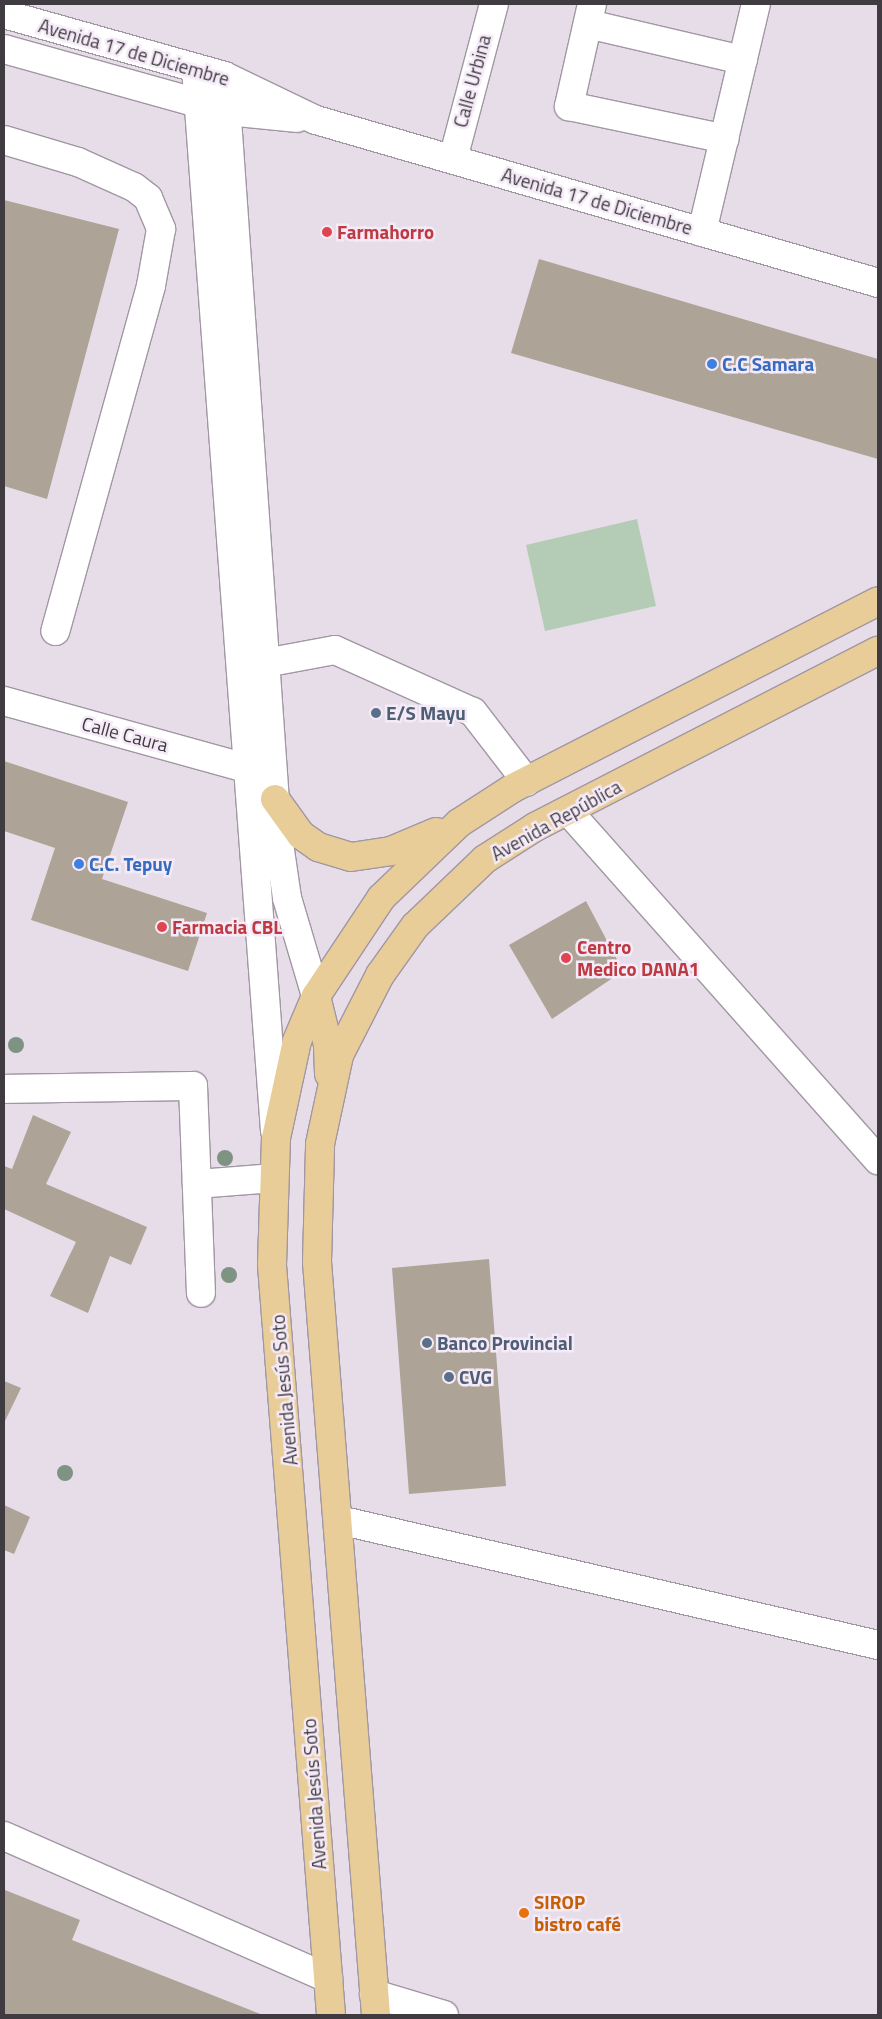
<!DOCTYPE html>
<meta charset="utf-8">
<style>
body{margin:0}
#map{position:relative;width:882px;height:2019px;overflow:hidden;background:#e7dde9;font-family:"Titillium Web",sans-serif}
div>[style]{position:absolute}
.green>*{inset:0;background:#b4ccb5}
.building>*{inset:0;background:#ada397}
.roads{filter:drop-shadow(1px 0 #a197a3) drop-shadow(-1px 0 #a197a3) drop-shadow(0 1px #a197a3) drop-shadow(0 -1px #a197a3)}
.minor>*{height:28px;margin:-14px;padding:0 14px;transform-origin:14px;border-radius:14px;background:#fff}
.major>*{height:28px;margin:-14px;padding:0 14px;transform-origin:14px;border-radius:14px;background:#e9cd98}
.trees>*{width:16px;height:16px;margin:-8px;border-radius:50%;background:#7f9383}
.dots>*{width:14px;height:14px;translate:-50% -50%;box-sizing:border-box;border:2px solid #f5eaf7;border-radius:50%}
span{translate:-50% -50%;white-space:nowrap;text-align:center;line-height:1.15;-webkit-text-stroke:5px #f5eaf7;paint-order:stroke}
.street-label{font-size:19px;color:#3f3b40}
.health-label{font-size:19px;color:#be3a42;font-weight:700}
.left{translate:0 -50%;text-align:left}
.shop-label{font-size:19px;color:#366cbe;font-weight:700}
.service-label{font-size:19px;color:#4e5e75;font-weight:700}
.food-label{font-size:19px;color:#c56008;font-weight:700}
.frame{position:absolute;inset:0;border:5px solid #3f3b40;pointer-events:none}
</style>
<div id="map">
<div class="green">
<i style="clip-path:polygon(637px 519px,656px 606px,545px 631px,526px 545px)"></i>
</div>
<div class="building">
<i style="clip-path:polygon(4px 200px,119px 229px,47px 499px,4px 486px)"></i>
<i style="clip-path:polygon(539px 259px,878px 359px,878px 459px,511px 353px)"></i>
<i style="clip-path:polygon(4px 761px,128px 802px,102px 879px,207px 913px,188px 971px,31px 920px,55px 848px,4px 831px)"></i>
<i style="clip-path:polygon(586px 901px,623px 971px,552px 1019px,509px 945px)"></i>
<i style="clip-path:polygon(33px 1115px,71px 1132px,46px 1184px,147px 1227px,131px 1265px,110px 1256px,88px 1313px,50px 1296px,76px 1242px,4px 1209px,4px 1166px,12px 1169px)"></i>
<i style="clip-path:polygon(489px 1259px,506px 1486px,409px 1494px,392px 1268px)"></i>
<i style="clip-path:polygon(4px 1381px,21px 1388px,4px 1423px)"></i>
<i style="clip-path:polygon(4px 1505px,30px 1517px,14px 1554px,4px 1550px)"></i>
<i style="clip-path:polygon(5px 1890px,80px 1920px,72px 1940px,263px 2015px,4px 2015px)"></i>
</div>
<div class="roads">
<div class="minor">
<i style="left:592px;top:4px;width:105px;rotate:102.7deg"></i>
<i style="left:569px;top:106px;width:159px;rotate:11.9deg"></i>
<i style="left:4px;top:14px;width:229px;rotate:15.7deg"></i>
<i style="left:224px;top:76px;width:102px;rotate:25.6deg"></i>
<i style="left:316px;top:120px;width:585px;rotate:16.17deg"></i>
<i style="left:588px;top:24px;width:159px;rotate:13.1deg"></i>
<i style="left:4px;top:49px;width:230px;rotate:15.6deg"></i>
<i style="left:226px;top:111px;width:71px;rotate:5.6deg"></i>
<i style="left:196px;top:68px;width:1066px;rotate:85.75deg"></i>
<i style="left:224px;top:76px;width:756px;rotate:85.98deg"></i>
<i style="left:277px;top:830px;width:69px;rotate:81.6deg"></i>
<i style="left:287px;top:898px;width:102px;rotate:73.5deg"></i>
<i style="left:4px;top:140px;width:77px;rotate:16.6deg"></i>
<i style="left:78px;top:162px;width:61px;rotate:24.1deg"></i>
<i style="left:134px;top:187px;width:18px;rotate:38deg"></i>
<i style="left:148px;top:198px;width:34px;rotate:67deg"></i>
<i style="left:161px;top:229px;width:58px;rotate:100deg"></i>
<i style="left:151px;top:286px;width:358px;rotate:105.5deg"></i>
<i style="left:453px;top:159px;width:160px;rotate:-75.2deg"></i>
<i style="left:702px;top:232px;width:234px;rotate:-76.7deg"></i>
<i style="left:265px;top:663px;width:71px;rotate:-10.5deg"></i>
<i style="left:335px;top:650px;width:151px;rotate:24.2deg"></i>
<i style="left:473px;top:712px;width:88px;rotate:52.4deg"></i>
<i style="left:4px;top:701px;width:251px;rotate:15.5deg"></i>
<i style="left:568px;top:811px;width:467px;rotate:48.4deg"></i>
<i style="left:4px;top:1089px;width:189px;rotate:-0.9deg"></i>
<i style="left:193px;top:1086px;width:207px;rotate:87.8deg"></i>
<i style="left:197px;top:1184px;width:76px;rotate:-4.5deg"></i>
<i style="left:339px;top:1520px;width:553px;rotate:13.06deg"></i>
<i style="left:4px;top:1836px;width:354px;rotate:23.7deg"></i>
<i style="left:374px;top:1994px;width:73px;rotate:16.7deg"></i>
</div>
<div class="major">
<i style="left:275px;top:799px;width:44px;rotate:54.2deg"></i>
<i style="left:301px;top:835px;width:21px;rotate:35deg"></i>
<i style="left:318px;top:847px;width:34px;rotate:17deg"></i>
<i style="left:351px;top:857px;width:40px;rotate:-8.5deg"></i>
<i style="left:391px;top:851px;width:49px;rotate:-22.9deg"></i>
<i style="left:316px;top:996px;width:50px;rotate:76.2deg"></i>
<i style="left:328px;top:1045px;width:29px;rotate:88deg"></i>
<i style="left:331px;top:2015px;width:752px;rotate:-94.5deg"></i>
<i style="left:272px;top:1265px;width:127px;rotate:-88.2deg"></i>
<i style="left:276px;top:1138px;width:99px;rotate:-77.8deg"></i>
<i style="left:297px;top:1041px;width:49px;rotate:-67.1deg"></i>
<i style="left:316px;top:996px;width:118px;rotate:-56.4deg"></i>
<i style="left:381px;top:898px;width:108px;rotate:-43.9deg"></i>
<i style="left:459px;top:823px;width:64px;rotate:-32.9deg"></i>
<i style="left:513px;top:788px;width:410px;rotate:-27.1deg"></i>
<i style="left:376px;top:2015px;width:755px;rotate:-94.48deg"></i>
<i style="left:317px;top:1262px;width:118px;rotate:-88.5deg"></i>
<i style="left:320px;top:1144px;width:91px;rotate:-77.9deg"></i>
<i style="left:339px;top:1055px;width:90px;rotate:-62.9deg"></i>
<i style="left:380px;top:975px;width:60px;rotate:-54.5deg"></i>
<i style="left:415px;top:926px;width:97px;rotate:-43.7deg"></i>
<i style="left:485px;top:859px;width:59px;rotate:-32.6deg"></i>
<i style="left:535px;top:827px;width:386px;rotate:-27.2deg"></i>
</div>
</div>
<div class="trees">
<i style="left:16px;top:1045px"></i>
<i style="left:225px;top:1158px"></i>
<i style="left:229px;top:1275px"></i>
<i style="left:65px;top:1473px"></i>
</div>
<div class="dots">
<i style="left:327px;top:232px;background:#e0444e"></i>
<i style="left:712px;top:364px;background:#3f7fe0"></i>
<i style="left:376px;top:713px;background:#5c6f8a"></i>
<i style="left:79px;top:864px;background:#3f7fe0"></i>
<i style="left:162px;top:927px;background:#e0444e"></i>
<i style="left:566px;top:958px;background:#e0444e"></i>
<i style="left:427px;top:1343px;background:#5c6f8a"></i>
<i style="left:449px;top:1377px;background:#5c6f8a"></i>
<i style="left:524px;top:1913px;background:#e8710a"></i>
</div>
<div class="street-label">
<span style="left:134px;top:52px;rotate:16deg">Avenida 17 de Diciembre</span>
<span style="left:472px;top:81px;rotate:-75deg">Calle Urbina</span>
<span style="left:597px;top:201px;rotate:16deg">Avenida 17 de Diciembre</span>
<span style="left:125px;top:734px;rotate:15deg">Calle Caura</span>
<span style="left:556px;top:820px;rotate:-29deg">Avenida República</span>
<span style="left:284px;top:1390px;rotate:-95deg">Avenida Jesús Soto</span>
<span style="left:314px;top:1794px;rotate:-94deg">Avenida Jesús Soto</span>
</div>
<div class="health-label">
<span class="left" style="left:337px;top:232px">Farmahorro</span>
<span class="left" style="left:172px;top:927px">Farmacia CBL</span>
<span class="left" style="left:577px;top:958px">Centro<br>Medico DANA1</span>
</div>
<div class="shop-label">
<span class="left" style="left:722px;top:364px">C.C Samara</span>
<span class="left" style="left:89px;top:864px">C.C. Tepuy</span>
</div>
<div class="service-label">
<span class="left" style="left:386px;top:713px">E/S Mayu</span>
<span class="left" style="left:437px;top:1343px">Banco Provincial</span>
<span class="left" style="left:459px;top:1377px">CVG</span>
</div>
<div class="food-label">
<span class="left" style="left:534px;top:1913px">SIROP<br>bistro café</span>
</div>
<div class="frame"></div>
</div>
